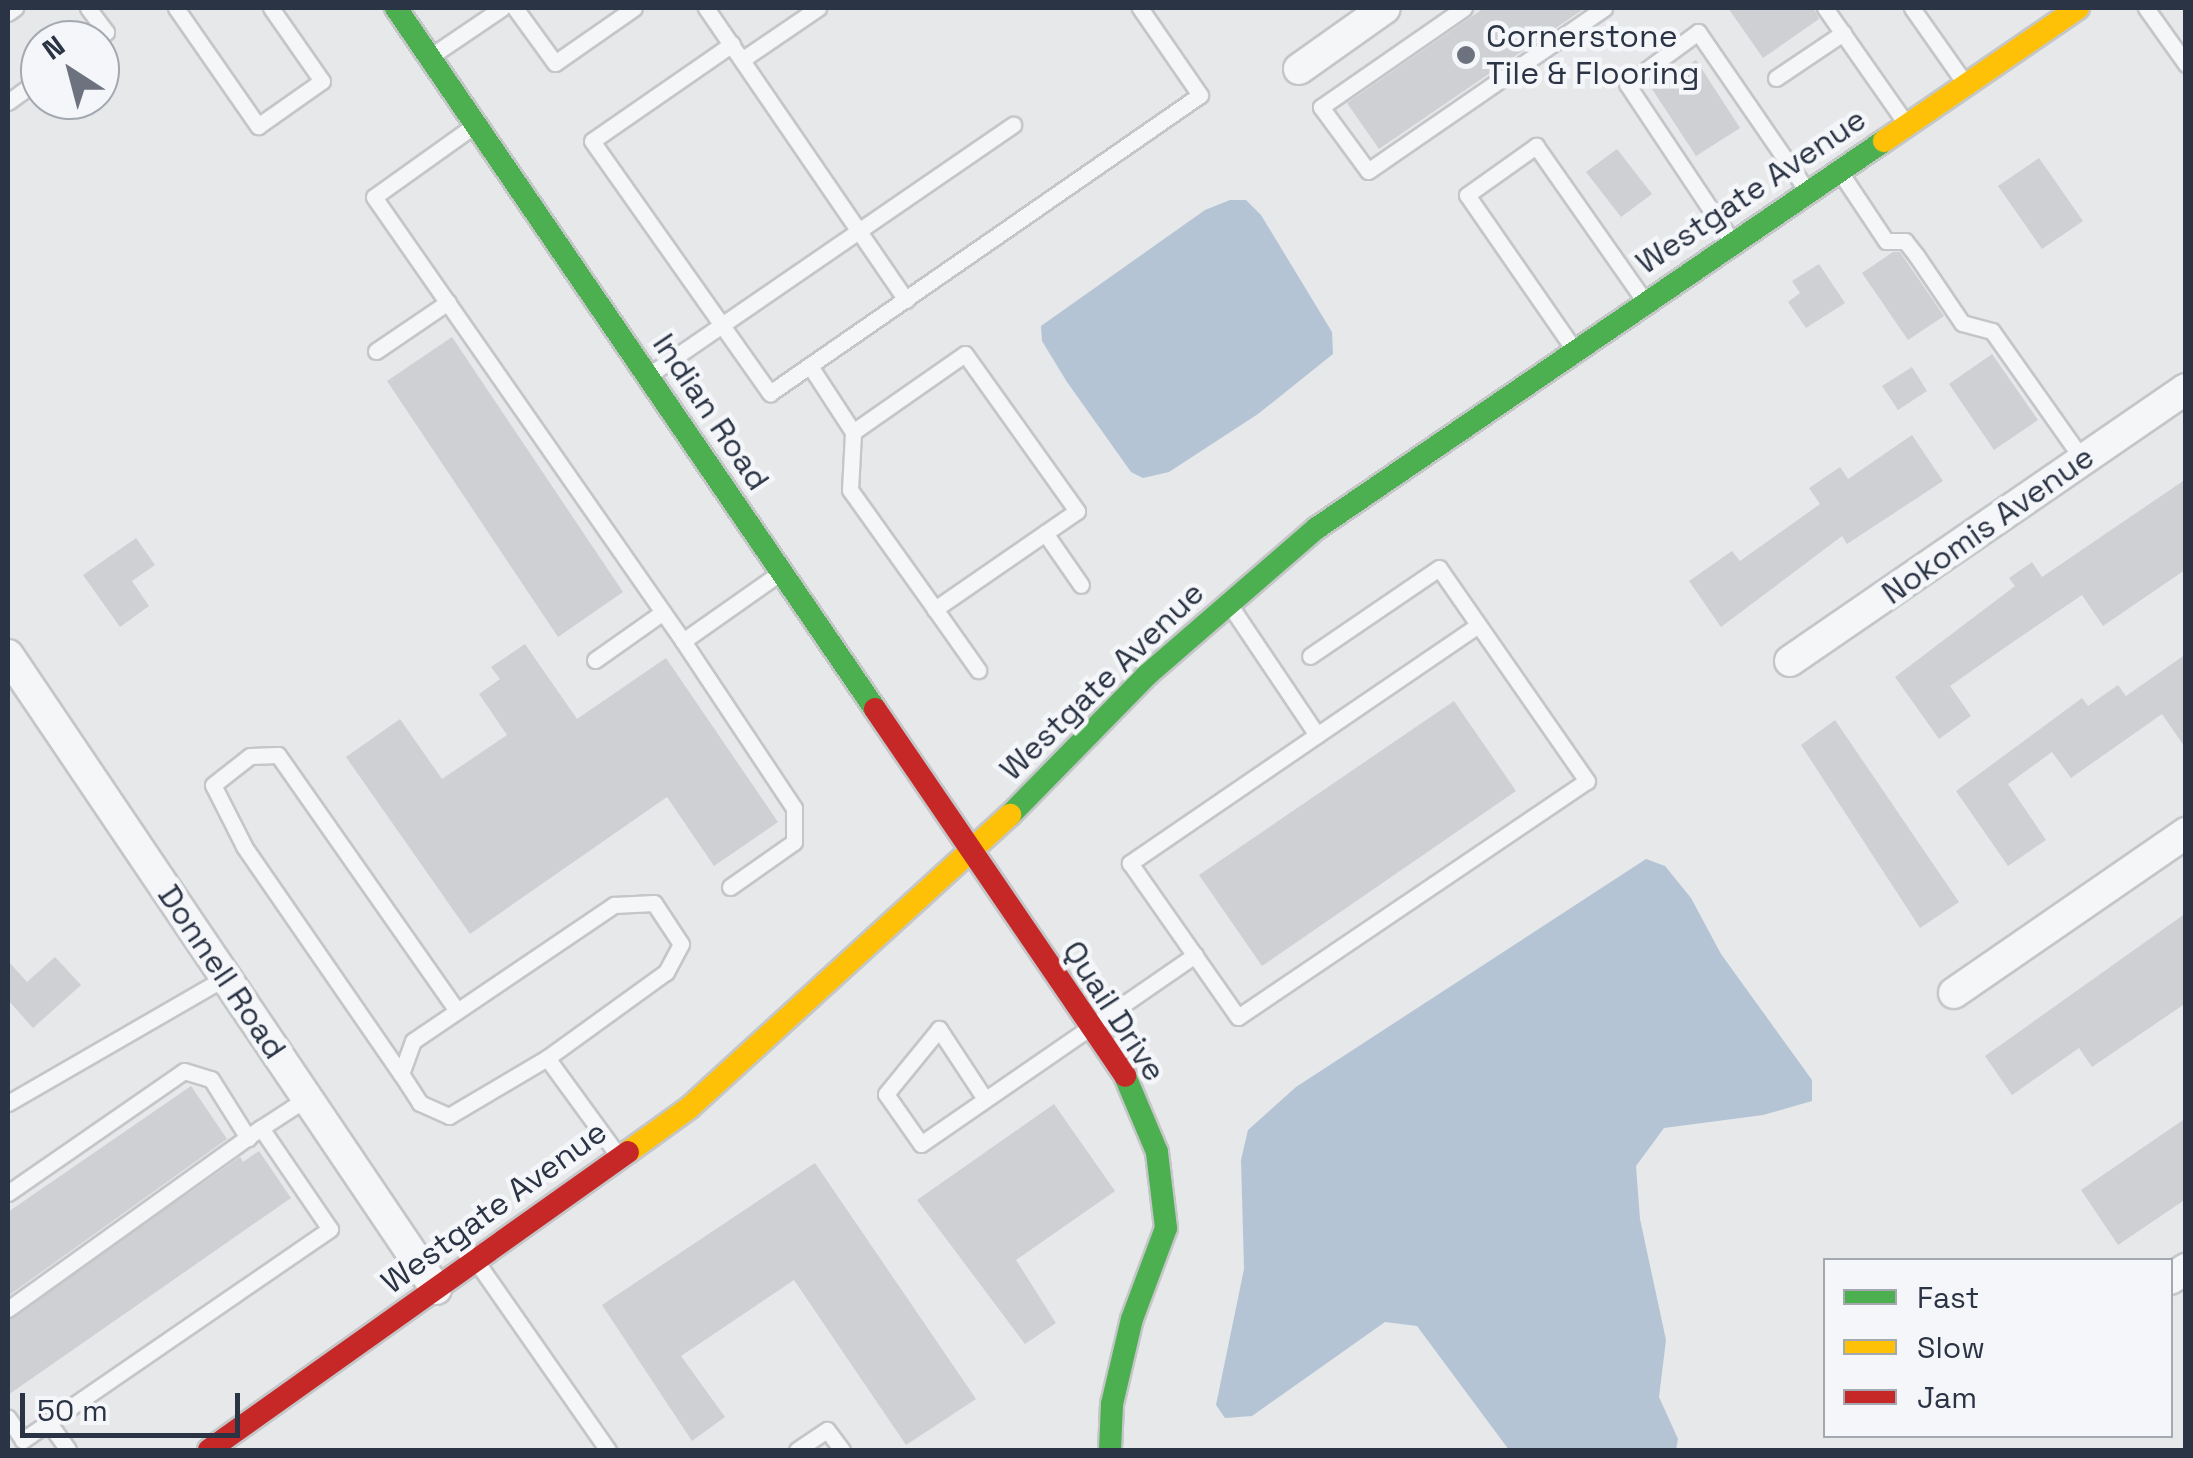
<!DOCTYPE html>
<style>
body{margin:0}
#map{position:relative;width:2193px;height:1458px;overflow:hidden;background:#e6e8ea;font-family:"Space Grotesk",sans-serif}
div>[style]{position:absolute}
.water>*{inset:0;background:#b4c4d5}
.building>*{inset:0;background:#ced0d3}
.roads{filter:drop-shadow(2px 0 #c4c6c8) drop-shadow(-2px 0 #c4c6c8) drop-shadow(0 2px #c4c6c8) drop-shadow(0 -2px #c4c6c8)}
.lane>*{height:15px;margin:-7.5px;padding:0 7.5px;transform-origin:7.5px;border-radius:7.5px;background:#f5f6f7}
.street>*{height:30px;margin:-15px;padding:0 15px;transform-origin:15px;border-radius:15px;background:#f5f6f7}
.fast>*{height:22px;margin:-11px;padding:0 11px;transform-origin:11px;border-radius:11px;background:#4caf50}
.slow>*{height:22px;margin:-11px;padding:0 11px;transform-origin:11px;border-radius:11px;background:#ffc107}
.jam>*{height:22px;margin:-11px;padding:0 11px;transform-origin:11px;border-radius:11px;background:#c62828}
.dots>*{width:28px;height:28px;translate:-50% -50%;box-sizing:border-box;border:5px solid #f4f6f9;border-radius:50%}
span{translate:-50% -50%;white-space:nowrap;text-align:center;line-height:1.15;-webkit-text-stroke:9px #f4f6f9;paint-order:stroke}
.poi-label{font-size:32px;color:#2b3445}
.left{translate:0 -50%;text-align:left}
.street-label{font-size:32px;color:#2b3445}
.frame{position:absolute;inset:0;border:10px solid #2b3445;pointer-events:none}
.legend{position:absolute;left:1823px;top:1258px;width:350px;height:180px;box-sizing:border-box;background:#f4f6f9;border:2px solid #a4a8b1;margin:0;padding:12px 18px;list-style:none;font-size:30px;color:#2b3445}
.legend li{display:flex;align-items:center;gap:20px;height:50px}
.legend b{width:50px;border:2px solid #a4a8b1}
.north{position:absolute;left:20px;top:20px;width:100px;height:100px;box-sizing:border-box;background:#f4f6f9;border:2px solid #a4a8b1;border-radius:50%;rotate:324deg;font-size:28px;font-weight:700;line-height:40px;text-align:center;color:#2b3445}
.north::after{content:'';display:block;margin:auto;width:35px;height:45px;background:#6c737f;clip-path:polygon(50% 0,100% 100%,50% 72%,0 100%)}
.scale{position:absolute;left:20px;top:1393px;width:220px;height:45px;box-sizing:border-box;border:5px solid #2b3445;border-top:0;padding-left:12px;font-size:30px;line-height:35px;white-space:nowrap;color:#2b3445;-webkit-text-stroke:8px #f4f6f9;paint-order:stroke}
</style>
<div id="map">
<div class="water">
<i style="clip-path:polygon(1230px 200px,1246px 200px,1261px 215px,1332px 332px,1333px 354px,1258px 414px,1169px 472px,1143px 478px,1131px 472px,1067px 382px,1042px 341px,1041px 326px,1205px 210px)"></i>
<i style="clip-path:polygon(1646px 859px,1665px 866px,1691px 898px,1721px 954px,1812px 1080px,1812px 1101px,1763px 1115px,1664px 1128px,1636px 1166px,1640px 1219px,1666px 1340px,1659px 1397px,1678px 1439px,1676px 1450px,1509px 1450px,1417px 1326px,1385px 1322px,1252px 1416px,1225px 1418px,1216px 1405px,1244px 1269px,1241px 1160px,1248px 1130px,1296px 1087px)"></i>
</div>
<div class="building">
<i style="clip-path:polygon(1484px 8px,1585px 8px,1379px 149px,1347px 103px)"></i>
<i style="clip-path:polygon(1728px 8px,1814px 8px,1819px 19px,1763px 58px)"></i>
<i style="clip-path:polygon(1696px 60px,1740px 128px,1696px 156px,1652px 89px)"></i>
<i style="clip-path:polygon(1617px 149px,1652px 194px,1621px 217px,1586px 172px)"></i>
<i style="clip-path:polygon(2039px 158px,2083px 221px,2042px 249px,1998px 186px)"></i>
<i style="clip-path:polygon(1893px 252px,1900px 252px,1944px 316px,1908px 340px,1862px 273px)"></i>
<i style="clip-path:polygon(1819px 264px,1845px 303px,1806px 328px,1788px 302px,1800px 293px,1792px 281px)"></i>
<i style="clip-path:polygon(452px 337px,623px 592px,558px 637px,387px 381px)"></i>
<i style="clip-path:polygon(1992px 354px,2038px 420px,1994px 450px,1949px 384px)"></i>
<i style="clip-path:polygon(1912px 367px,1927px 391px,1898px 410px,1882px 386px)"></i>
<i style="clip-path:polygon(1912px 435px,1943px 481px,1847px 544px,1842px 536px,1721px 627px,1689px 581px,1732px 551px,1740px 561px,1820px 504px,1809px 488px,1840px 467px,1848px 479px)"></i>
<i style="clip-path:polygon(2186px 479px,2185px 570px,2103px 626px,2082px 595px,2010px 644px,1950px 686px,1971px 716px,1939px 739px,1895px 677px,2015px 586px,2009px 578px,2032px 562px,2042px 577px)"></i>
<i style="clip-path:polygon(136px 538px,155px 565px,132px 581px,149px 606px,120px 627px,83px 575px)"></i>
<i style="clip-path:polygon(525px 644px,577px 719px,666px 658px,778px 822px,714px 866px,667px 797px,470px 934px,346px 757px,400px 719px,442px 779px,507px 735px,479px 694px,500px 679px,491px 667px)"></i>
<i style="clip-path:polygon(2186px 654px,2186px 749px,2162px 714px,2071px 778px,2052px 752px,2008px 784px,2046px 840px,2008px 866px,1956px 791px,2082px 698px,2088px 706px,2118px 685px,2126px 696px)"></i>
<i style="clip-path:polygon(1454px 701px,1516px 791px,1262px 966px,1199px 875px)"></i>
<i style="clip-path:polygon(1835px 720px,1959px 902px,1920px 928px,1801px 745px)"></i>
<i style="clip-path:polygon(2186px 913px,2186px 1003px,2092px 1067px,2079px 1048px,2012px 1095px,1985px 1056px)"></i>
<i style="clip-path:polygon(55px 957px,81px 985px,33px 1028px,8px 1000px,8px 961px,27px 982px)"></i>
<i style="clip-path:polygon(191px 1086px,227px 1139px,8px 1296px,8px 1212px)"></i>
<i style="clip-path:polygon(1054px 1104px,1115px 1191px,1016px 1260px,1056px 1323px,1025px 1344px,917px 1200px)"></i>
<i style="clip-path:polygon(2186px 1118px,2186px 1199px,2118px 1245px,2081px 1190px)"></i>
<i style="clip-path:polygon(259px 1151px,291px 1198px,8px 1395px,8px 1320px,240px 1157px,243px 1162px)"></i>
<i style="clip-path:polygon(815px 1163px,976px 1399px,906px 1445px,794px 1280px,681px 1356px,725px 1417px,692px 1441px,602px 1305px)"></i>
</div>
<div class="roads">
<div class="lane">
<i style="left:88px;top:8px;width:30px;rotate:53deg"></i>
<i style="left:106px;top:32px;width:14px;rotate:144deg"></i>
<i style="left:176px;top:8px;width:144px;rotate:55.2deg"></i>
<i style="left:258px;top:126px;width:78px;rotate:-35.1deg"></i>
<i style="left:322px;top:81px;width:89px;rotate:-124.9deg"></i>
<i style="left:515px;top:8px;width:68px;rotate:54deg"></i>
<i style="left:555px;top:63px;width:96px;rotate:-34.8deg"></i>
<i style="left:706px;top:8px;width:354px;rotate:55.6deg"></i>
<i style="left:1464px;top:8px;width:174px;rotate:145.3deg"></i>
<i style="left:1321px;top:107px;width:79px;rotate:53.7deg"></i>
<i style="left:1368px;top:171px;width:287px;rotate:-34.6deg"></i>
<i style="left:1825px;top:8px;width:138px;rotate:55deg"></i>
<i style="left:1912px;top:8px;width:90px;rotate:54.9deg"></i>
<i style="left:2146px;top:8px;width:69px;rotate:54.5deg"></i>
<i style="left:8px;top:13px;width:9px;rotate:-36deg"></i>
<i style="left:732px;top:44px;width:170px;rotate:145.3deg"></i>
<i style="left:592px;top:141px;width:309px;rotate:54.8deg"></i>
<i style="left:770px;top:393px;width:523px;rotate:-34.72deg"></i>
<i style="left:1200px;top:95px;width:106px;rotate:-124.6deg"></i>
<i style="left:431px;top:56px;width:86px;rotate:-34.1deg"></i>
<i style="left:743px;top:59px;width:91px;rotate:-34.2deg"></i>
<i style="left:1776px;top:78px;width:81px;rotate:-33.9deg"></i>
<i style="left:8px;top:102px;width:39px;rotate:-36deg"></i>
<i style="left:472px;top:127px;width:120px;rotate:144.5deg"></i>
<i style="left:374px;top:197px;width:541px;rotate:55.16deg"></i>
<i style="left:1840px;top:172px;width:83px;rotate:56.3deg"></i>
<i style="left:1886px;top:241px;width:19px"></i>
<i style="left:1905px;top:241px;width:18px;rotate:52deg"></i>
<i style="left:1916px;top:255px;width:82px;rotate:55.9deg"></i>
<i style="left:1962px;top:323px;width:31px;rotate:15deg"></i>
<i style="left:1992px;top:331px;width:158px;rotate:54.8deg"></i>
<i style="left:1731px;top:240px;width:187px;rotate:-123.7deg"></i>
<i style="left:1627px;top:84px;width:88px;rotate:-36.2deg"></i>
<i style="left:1698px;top:32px;width:191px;rotate:55.5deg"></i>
<i style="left:1573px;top:348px;width:186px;rotate:-124.7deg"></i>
<i style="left:1467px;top:195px;width:85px;rotate:-35.4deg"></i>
<i style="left:1536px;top:146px;width:187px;rotate:55deg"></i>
<i style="left:376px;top:351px;width:87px;rotate:-34.2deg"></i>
<i style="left:810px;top:366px;width:79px;rotate:56.9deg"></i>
<i style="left:853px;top:432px;width:136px;rotate:-34.9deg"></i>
<i style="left:965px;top:354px;width:193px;rotate:54.5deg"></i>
<i style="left:1077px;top:511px;width:173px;rotate:145.4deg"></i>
<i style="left:935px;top:609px;width:146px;rotate:-125.5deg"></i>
<i style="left:850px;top:490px;width:58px;rotate:-87deg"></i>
<i style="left:649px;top:375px;width:442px;rotate:-34.5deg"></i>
<i style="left:1045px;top:533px;width:63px;rotate:55.3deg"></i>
<i style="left:1231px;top:607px;width:154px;rotate:56.1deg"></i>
<i style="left:1317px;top:735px;width:227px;rotate:145.6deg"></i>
<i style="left:1130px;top:863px;width:188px;rotate:55deg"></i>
<i style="left:1238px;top:1017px;width:421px;rotate:-34.1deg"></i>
<i style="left:1587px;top:781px;width:259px;rotate:-124.8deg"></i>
<i style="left:1439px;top:568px;width:156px;rotate:145.7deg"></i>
<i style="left:935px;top:609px;width:75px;rotate:54.8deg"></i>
<i style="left:595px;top:660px;width:83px;rotate:-35.2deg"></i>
<i style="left:1317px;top:735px;width:195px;rotate:-34.3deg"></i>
<i style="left:730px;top:887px;width:78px;rotate:-35.1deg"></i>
<i style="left:794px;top:842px;width:34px;rotate:-90deg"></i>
<i style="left:794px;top:808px;width:201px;rotate:-123.6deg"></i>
<i style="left:683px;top:641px;width:115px;rotate:-35.1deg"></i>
<i style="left:654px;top:903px;width:49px;rotate:56.6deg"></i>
<i style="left:681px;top:944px;width:32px;rotate:118deg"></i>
<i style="left:666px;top:972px;width:147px;rotate:144.1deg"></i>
<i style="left:547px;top:1058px;width:114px;rotate:149.4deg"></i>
<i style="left:449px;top:1116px;width:32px;rotate:-156deg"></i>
<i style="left:420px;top:1103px;width:35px;rotate:-123deg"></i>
<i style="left:401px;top:1074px;width:35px;rotate:-70deg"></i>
<i style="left:413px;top:1041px;width:243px;rotate:-34.1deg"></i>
<i style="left:614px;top:905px;width:40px;rotate:-2.9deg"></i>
<i style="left:547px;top:1058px;width:119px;rotate:53.9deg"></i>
<i style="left:401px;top:1074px;width:277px;rotate:-124.6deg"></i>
<i style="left:244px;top:846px;width:68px;rotate:-116.9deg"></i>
<i style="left:213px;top:785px;width:47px;rotate:-38.1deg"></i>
<i style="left:250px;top:756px;width:28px;rotate:-2deg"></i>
<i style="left:278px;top:755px;width:312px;rotate:55deg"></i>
<i style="left:985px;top:1099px;width:84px;rotate:-123.3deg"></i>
<i style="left:939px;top:1029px;width:84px;rotate:129.2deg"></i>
<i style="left:886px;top:1094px;width:61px;rotate:55deg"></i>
<i style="left:921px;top:1144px;width:333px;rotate:-34.6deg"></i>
<i style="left:8px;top:1103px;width:252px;rotate:-30deg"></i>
<i style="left:261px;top:1128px;width:55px;rotate:-33.1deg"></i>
<i style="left:8px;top:1193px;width:214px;rotate:-34.7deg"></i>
<i style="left:184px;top:1071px;width:28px;rotate:17deg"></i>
<i style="left:211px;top:1079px;width:70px;rotate:57.9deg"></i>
<i style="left:476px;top:1261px;width:231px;rotate:55.1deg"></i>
<i style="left:8px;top:1309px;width:311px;rotate:-35.6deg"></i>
<i style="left:261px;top:1128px;width:122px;rotate:55.7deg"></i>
<i style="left:330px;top:1229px;width:373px;rotate:145.5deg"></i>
<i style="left:23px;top:1440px;width:27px;rotate:-124deg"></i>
<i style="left:48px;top:1422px;width:34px;rotate:54deg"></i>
<i style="left:797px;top:1450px;width:36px;rotate:-34deg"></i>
<i style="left:827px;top:1430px;width:25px;rotate:53deg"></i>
</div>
<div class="street">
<i style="left:1299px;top:69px;width:105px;rotate:-35.3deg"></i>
<i style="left:8px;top:655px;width:765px;rotate:55.98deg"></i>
<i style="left:1790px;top:661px;width:480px;rotate:-34.5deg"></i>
<i style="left:1954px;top:993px;width:282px;rotate:-34.6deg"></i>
<i style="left:2170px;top:1279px;width:19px;rotate:-32deg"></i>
</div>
<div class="fast">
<i style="left:396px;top:8px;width:849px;rotate:55.65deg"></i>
<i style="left:1010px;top:815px;width:196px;rotate:-45.6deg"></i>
<i style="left:1147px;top:675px;width:225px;rotate:-40.9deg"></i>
<i style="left:1317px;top:528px;width:686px;rotate:-34.32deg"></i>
<i style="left:1110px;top:1450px;width:46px;rotate:-87.5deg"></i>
<i style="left:1112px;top:1404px;width:87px;rotate:-76.8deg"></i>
<i style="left:1132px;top:1319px;width:97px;rotate:-69.5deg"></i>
<i style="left:1166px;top:1228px;width:77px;rotate:-96.8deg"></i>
<i style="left:1157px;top:1152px;width:82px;rotate:-112.8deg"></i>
</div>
<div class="slow">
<i style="left:1884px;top:141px;width:235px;rotate:-34.4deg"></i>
<i style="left:628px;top:1152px;width:75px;rotate:-35.8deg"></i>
<i style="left:689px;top:1108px;width:435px;rotate:-42.4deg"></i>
</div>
<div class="jam">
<i style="left:875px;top:709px;width:444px;rotate:55.7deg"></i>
<i style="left:209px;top:1450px;width:514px;rotate:-35.42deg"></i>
</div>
</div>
<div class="dots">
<i style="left:1466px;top:55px;background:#6c737f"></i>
</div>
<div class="poi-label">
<span class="left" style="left:1486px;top:55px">Cornerstone<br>Tile &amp; Flooring</span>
</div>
<div class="street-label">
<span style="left:1751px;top:191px;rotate:-34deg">Westgate Avenue</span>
<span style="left:711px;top:412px;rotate:56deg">Indian Road</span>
<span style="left:1988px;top:525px;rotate:-35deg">Nokomis Avenue</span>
<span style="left:1102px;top:681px;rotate:-44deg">Westgate Avenue</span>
<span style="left:222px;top:972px;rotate:56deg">Donnell Road</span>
<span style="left:1114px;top:1011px;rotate:57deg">Quail Drive</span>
<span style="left:494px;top:1207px;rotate:-36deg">Westgate Avenue</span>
</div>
<div class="frame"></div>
<ul class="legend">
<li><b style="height:12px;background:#4caf50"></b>Fast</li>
<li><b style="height:12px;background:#ffc107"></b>Slow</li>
<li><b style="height:12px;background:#c62828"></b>Jam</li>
</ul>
<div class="north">N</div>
<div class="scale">50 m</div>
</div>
